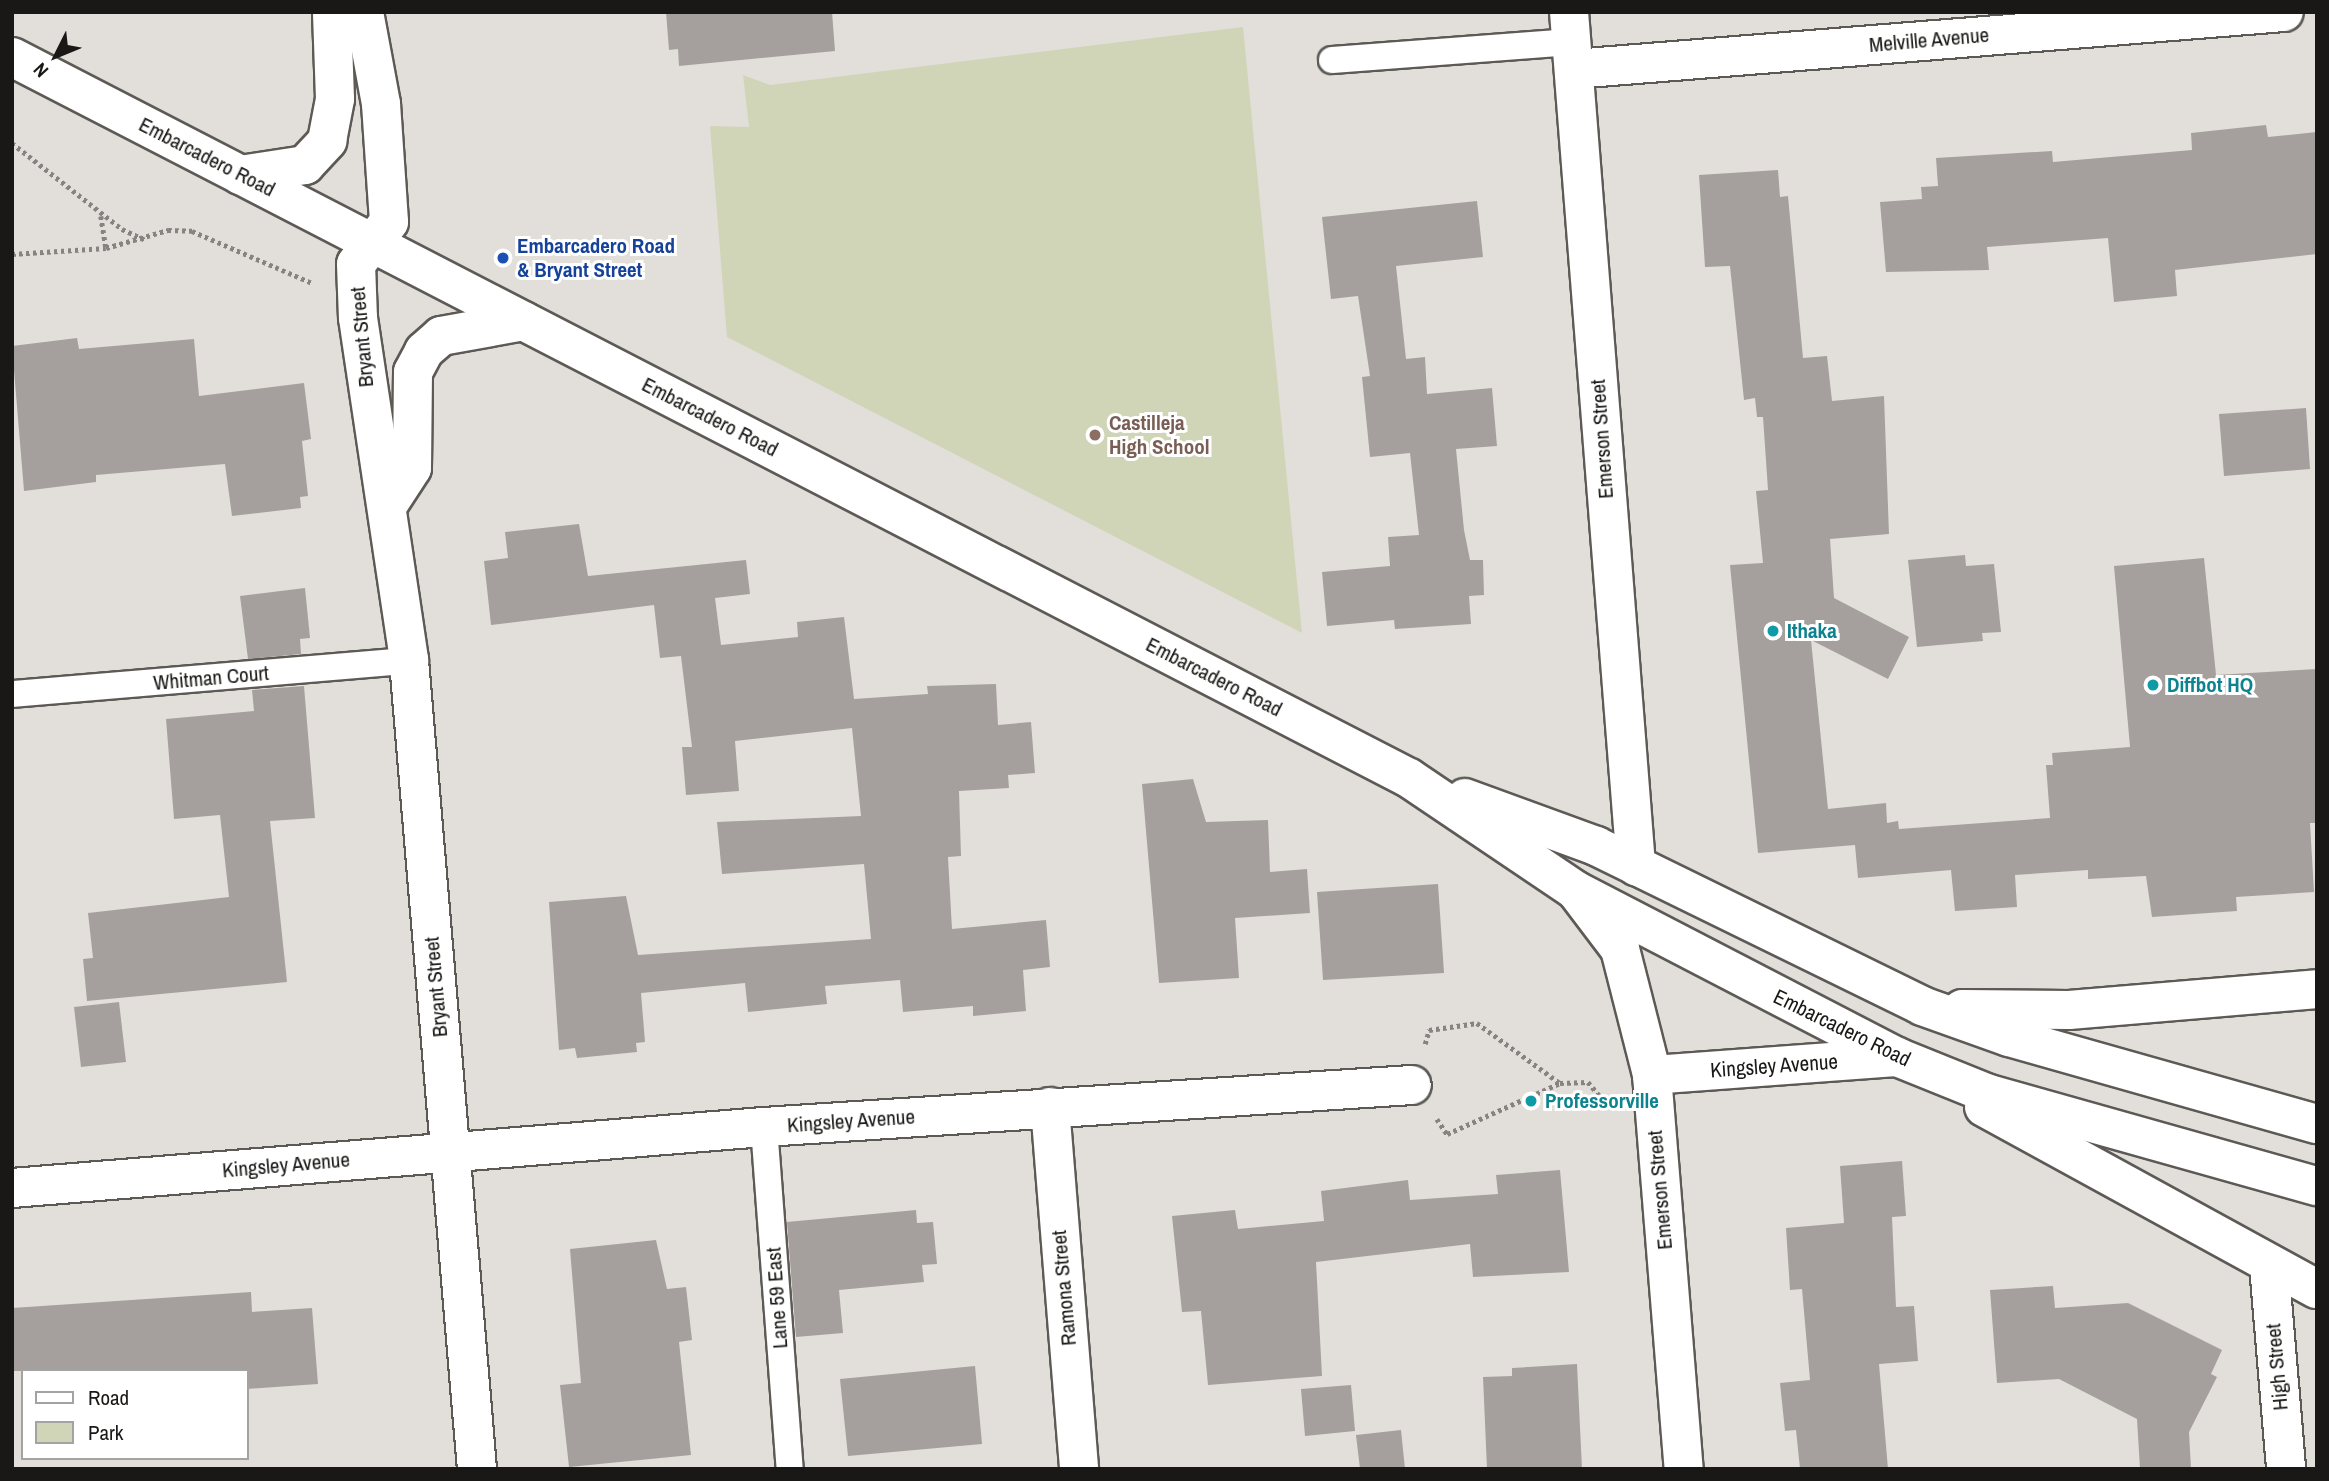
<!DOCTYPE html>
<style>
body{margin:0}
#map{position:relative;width:2329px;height:1481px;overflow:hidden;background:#e2dfda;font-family:"Archivo Narrow",sans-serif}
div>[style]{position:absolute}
.green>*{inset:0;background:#d1d5b8}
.building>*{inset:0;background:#a5a09d}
.path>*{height:4.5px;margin-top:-2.25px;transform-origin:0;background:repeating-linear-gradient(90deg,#868380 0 3.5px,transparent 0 7px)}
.roads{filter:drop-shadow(2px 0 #5d5a56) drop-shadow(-2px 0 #5d5a56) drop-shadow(0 2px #5d5a56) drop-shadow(0 -2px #5d5a56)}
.lane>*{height:26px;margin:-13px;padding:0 13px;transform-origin:13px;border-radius:13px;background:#fff}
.street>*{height:38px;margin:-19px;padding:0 19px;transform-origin:19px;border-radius:19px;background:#fff}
.primary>*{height:38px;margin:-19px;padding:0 19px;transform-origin:19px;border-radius:19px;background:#fff}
.dots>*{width:19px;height:19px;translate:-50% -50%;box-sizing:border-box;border:4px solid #fff;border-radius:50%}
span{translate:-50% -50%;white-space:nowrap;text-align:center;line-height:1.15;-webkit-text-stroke:6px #fff;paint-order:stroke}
.street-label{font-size:21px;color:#191816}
.transit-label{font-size:21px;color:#164399;font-weight:700}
.left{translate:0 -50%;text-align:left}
.education-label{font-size:21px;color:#785e54;font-weight:700}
.culture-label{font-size:21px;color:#0d838f;font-weight:700}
.frame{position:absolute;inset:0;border:14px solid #191816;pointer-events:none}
.legend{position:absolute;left:21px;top:1369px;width:228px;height:91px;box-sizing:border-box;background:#fff;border:2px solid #a3a3a2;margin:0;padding:9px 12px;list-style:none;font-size:21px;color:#191816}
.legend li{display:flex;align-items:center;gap:14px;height:35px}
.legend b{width:35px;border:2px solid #a3a3a2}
.north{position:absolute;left:21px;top:21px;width:70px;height:70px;-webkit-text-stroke:5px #fff;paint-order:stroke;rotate:227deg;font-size:19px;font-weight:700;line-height:28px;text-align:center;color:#191816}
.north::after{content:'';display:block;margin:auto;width:24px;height:32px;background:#191816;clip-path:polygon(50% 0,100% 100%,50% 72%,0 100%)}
</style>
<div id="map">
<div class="green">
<i style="clip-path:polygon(1243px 27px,1302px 633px,727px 337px,710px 126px,749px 127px,743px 75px,770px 85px)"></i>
</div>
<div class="building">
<i style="clip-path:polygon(666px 12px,832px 12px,835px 51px,679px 66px,678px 49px,669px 50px)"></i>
<i style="clip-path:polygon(2266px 125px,2268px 137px,2317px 132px,2317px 254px,2175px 270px,2177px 296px,2114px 302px,2108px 238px,1987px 247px,1989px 270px,1886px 272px,1880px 202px,1922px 199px,1921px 187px,1938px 186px,1936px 158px,2052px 151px,2053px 162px,2192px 150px,2191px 133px)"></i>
<i style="clip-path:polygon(1778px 170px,1780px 197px,1788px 196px,1803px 358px,1827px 356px,1832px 401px,1884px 396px,1889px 534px,1830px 539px,1834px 598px,1909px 637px,1888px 679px,1811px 640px,1828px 809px,1886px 803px,1887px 823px,1898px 821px,1899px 829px,2050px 818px,2046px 765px,2053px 765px,2052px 753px,2130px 747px,2114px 566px,2204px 558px,2216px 675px,2317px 669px,2317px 823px,2310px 823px,2314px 892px,2236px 897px,2237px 911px,2152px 917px,2146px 876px,2088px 879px,2088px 870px,2015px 875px,2017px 907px,1955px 911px,1951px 870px,1858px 878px,1855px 845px,1758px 853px,1730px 565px,1763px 563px,1756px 491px,1768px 490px,1763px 417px,1757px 417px,1755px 398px,1744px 400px,1730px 266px,1705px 267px,1699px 175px)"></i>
<i style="clip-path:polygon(1477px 201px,1483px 257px,1396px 266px,1406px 359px,1425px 357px,1427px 394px,1492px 388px,1497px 446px,1456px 449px,1464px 530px,1470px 560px,1483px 560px,1484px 595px,1469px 596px,1471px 624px,1395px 629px,1394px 620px,1327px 626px,1322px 572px,1390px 566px,1388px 537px,1419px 535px,1410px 453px,1370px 457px,1362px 377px,1370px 376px,1358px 296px,1331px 299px,1322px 217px)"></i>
<i style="clip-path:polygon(77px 338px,79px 349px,194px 339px,199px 396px,304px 383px,311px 439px,302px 441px,308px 496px,300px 497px,301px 508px,232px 516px,225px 464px,96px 475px,96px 482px,24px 491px,12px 346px)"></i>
<i style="clip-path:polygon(2306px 408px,2310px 469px,2224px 476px,2219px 414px)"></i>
<i style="clip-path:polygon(579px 524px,588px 576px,746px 560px,750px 594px,715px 598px,721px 645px,798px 637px,797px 622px,844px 617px,854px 699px,928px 694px,927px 686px,996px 684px,998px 725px,1031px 722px,1035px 773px,1008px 775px,1009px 788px,959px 791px,961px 856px,948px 857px,952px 929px,1046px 920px,1050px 967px,1023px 970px,1026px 1011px,973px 1016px,973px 1006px,903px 1012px,900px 980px,825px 986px,827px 1004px,748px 1012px,745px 983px,641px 993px,645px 1042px,636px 1043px,637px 1052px,577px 1058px,575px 1048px,559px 1050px,549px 902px,626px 896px,638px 955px,871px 939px,864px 864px,722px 874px,717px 822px,861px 816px,852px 728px,735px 741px,739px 791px,686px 795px,682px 747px,692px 747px,681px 656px,660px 658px,654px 605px,491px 625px,484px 561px,508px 558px,505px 532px)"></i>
<i style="clip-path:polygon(1965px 555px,1966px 566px,1994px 564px,2001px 632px,1982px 633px,1983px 641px,1917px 647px,1908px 560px)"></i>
<i style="clip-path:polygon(305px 588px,310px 638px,300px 639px,301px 654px,248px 659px,240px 596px)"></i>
<i style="clip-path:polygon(304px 686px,315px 818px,270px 821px,287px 982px,87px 1001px,83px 959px,93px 958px,88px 913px,229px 897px,220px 815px,174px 819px,166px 719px,254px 711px,252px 690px)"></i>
<i style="clip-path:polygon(1193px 779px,1206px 822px,1268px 820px,1270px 872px,1307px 869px,1310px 913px,1235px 918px,1239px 978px,1159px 983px,1142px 784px)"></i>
<i style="clip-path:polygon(1438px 884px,1444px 973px,1323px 980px,1317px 892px)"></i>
<i style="clip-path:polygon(119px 1002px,126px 1062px,81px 1067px,74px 1007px)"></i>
<i style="clip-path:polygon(1902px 1161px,1906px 1216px,1892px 1217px,1896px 1307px,1914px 1306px,1918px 1361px,1879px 1364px,1888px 1469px,1800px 1469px,1796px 1430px,1785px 1431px,1780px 1383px,1810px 1380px,1802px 1289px,1790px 1290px,1786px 1228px,1844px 1223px,1840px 1166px)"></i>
<i style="clip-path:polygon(1560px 1170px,1569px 1272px,1473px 1277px,1470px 1244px,1316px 1262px,1322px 1376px,1208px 1385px,1201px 1311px,1182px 1312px,1172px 1216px,1235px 1210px,1238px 1229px,1324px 1221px,1321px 1191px,1408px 1180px,1410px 1200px,1498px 1194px,1496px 1175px)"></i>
<i style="clip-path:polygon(916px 1210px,917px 1223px,933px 1222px,937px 1264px,922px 1265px,924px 1282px,839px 1290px,843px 1333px,796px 1337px,787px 1222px)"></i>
<i style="clip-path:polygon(656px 1240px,667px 1289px,686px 1287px,692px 1340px,679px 1342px,691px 1455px,569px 1467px,560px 1385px,581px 1383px,570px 1249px)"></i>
<i style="clip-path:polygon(2053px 1286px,2055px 1308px,2128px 1303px,2222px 1350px,2211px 1374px,2217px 1377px,2189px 1432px,2191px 1469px,2140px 1469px,2137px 1419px,2059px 1379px,1997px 1383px,1990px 1290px)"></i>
<i style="clip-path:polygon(251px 1292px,252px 1312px,312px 1308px,318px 1384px,247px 1389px,247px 1371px,12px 1371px,12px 1308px)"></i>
<i style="clip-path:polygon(1577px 1364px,1582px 1469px,1487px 1469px,1483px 1377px,1512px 1376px,1512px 1368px)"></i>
<i style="clip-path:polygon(975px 1366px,982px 1444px,848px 1456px,840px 1379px)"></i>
<i style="clip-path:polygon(1351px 1385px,1355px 1431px,1305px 1436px,1301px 1389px)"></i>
<i style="clip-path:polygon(1401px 1430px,1405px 1469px,1360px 1469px,1356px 1435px)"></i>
</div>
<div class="path">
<i style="left:12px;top:143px;width:140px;rotate:38deg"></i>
<i style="left:122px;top:229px;width:26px;rotate:25deg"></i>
<i style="left:101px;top:216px;width:32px;rotate:81deg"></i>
<i style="left:12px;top:254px;width:94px;rotate:-3.7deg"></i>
<i style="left:106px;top:248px;width:65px;rotate:-16.2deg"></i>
<i style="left:168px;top:230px;width:24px;rotate:2deg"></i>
<i style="left:192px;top:231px;width:131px;rotate:23.4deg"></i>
<i style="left:1425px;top:1044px;width:15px;rotate:-74deg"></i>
<i style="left:1429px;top:1030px;width:49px;rotate:-8.3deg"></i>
<i style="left:1477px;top:1023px;width:102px;rotate:35.9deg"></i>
<i style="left:1560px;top:1083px;width:28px;rotate:-2deg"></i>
<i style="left:1588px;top:1082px;width:33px;rotate:50deg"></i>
<i style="left:1437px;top:1119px;width:18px;rotate:56deg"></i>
<i style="left:1447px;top:1134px;width:124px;rotate:-24.3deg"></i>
</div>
<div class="roads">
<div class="lane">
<i style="left:1332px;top:60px;width:240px;rotate:-4.3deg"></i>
<i style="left:12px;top:694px;width:398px;rotate:-4.8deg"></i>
<i style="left:764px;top:1127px;width:343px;rotate:85.7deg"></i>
</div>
<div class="street">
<i style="left:364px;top:12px;width:94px;rotate:79.5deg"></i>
<i style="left:381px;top:104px;width:118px;rotate:86.1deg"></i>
<i style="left:389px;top:222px;width:53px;rotate:128.2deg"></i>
<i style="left:356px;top:264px;width:54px;rotate:87.9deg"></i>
<i style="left:358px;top:318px;width:347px;rotate:81.5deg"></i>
<i style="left:409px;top:661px;width:811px;rotate:85.19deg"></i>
<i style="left:1569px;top:12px;width:857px;rotate:85.51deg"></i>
<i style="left:1574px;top:69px;width:712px;rotate:-4.59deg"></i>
<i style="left:240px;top:175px;width:66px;rotate:-8.7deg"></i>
<i style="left:305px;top:165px;width:33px;rotate:-47deg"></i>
<i style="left:327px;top:141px;width:43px;rotate:-79.2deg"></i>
<i style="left:335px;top:99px;width:87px;rotate:-92deg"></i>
<i style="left:388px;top:505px;width:44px;rotate:-57deg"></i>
<i style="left:412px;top:468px;width:96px;rotate:-89.4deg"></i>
<i style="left:413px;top:372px;width:24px;rotate:-62deg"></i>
<i style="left:424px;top:351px;width:23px;rotate:-41deg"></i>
<i style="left:441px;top:336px;width:84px;rotate:-10.2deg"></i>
<i style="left:1576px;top:891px;width:73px;rotate:52.8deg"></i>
<i style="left:1620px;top:949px;width:130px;rotate:75.7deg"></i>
<i style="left:1652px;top:1075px;width:395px;rotate:85.4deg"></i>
<i style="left:1652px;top:1075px;width:246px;rotate:-4.2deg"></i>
<i style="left:1050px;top:1107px;width:363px;rotate:85.4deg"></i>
<i style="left:12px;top:1188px;width:754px;rotate:-4.64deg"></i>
<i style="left:764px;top:1127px;width:649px;rotate:-3.71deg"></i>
<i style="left:2269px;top:1265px;width:205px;rotate:85.2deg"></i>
</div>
<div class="primary">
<i style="left:12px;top:57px;width:1572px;rotate:27.3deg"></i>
<i style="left:1409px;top:778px;width:200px;rotate:34deg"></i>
<i style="left:1575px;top:890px;width:363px;rotate:27.4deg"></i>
<i style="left:1897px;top:1057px;width:99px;rotate:21.9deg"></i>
<i style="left:1989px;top:1094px;width:341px;rotate:15.7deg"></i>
<i style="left:1465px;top:798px;width:140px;rotate:20.1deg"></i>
<i style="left:1596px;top:846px;width:363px;rotate:26.1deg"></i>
<i style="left:1922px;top:1006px;width:92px;rotate:19.6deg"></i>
<i style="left:2009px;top:1037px;width:320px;rotate:15.8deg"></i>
<i style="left:1962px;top:1009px;width:107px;rotate:0.5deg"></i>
<i style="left:2069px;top:1010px;width:249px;rotate:-4.8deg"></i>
<i style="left:1984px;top:1107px;width:379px;rotate:28.7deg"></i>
</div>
</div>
<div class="dots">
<i style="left:503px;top:258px;background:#1a4fb4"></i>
<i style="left:1095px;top:435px;background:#8d6e63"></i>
<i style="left:1773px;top:631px;background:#0f9aa8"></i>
<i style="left:2153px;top:685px;background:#0f9aa8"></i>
<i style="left:1531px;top:1101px;background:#0f9aa8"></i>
</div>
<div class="street-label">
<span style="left:1929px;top:40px;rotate:-5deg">Melville Avenue</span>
<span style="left:207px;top:157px;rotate:27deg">Embarcadero Road</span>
<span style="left:362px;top:337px;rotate:-95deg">Bryant Street</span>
<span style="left:710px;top:417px;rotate:27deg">Embarcadero Road</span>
<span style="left:1602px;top:439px;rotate:-94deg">Emerson Street</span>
<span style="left:1214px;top:677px;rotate:27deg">Embarcadero Road</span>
<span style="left:211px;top:678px;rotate:-5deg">Whitman Court</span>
<span style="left:436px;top:987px;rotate:-95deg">Bryant Street</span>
<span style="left:1842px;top:1028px;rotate:26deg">Embarcadero Road</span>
<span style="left:1774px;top:1066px;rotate:-4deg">Kingsley Avenue</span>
<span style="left:851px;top:1121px;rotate:-4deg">Kingsley Avenue</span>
<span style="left:286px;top:1165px;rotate:-5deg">Kingsley Avenue</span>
<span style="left:1660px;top:1190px;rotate:-95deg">Emerson Street</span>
<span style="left:1064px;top:1288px;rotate:-95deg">Ramona Street</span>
<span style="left:777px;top:1298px;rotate:-94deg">Lane 59 East</span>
<span style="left:2277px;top:1367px;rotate:-95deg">High Street</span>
</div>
<div class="transit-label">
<span class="left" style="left:517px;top:258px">Embarcadero Road<br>&amp; Bryant Street</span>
</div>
<div class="education-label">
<span class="left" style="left:1109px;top:435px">Castilleja<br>High School</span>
</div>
<div class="culture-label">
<span class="left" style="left:1787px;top:631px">Ithaka</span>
<span class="left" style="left:2167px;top:685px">Diffbot HQ</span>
<span class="left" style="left:1545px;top:1101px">Professorville</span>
</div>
<div class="frame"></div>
<ul class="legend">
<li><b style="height:9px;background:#fff"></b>Road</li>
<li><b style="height:19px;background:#d1d5b8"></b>Park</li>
</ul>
<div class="north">N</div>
</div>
